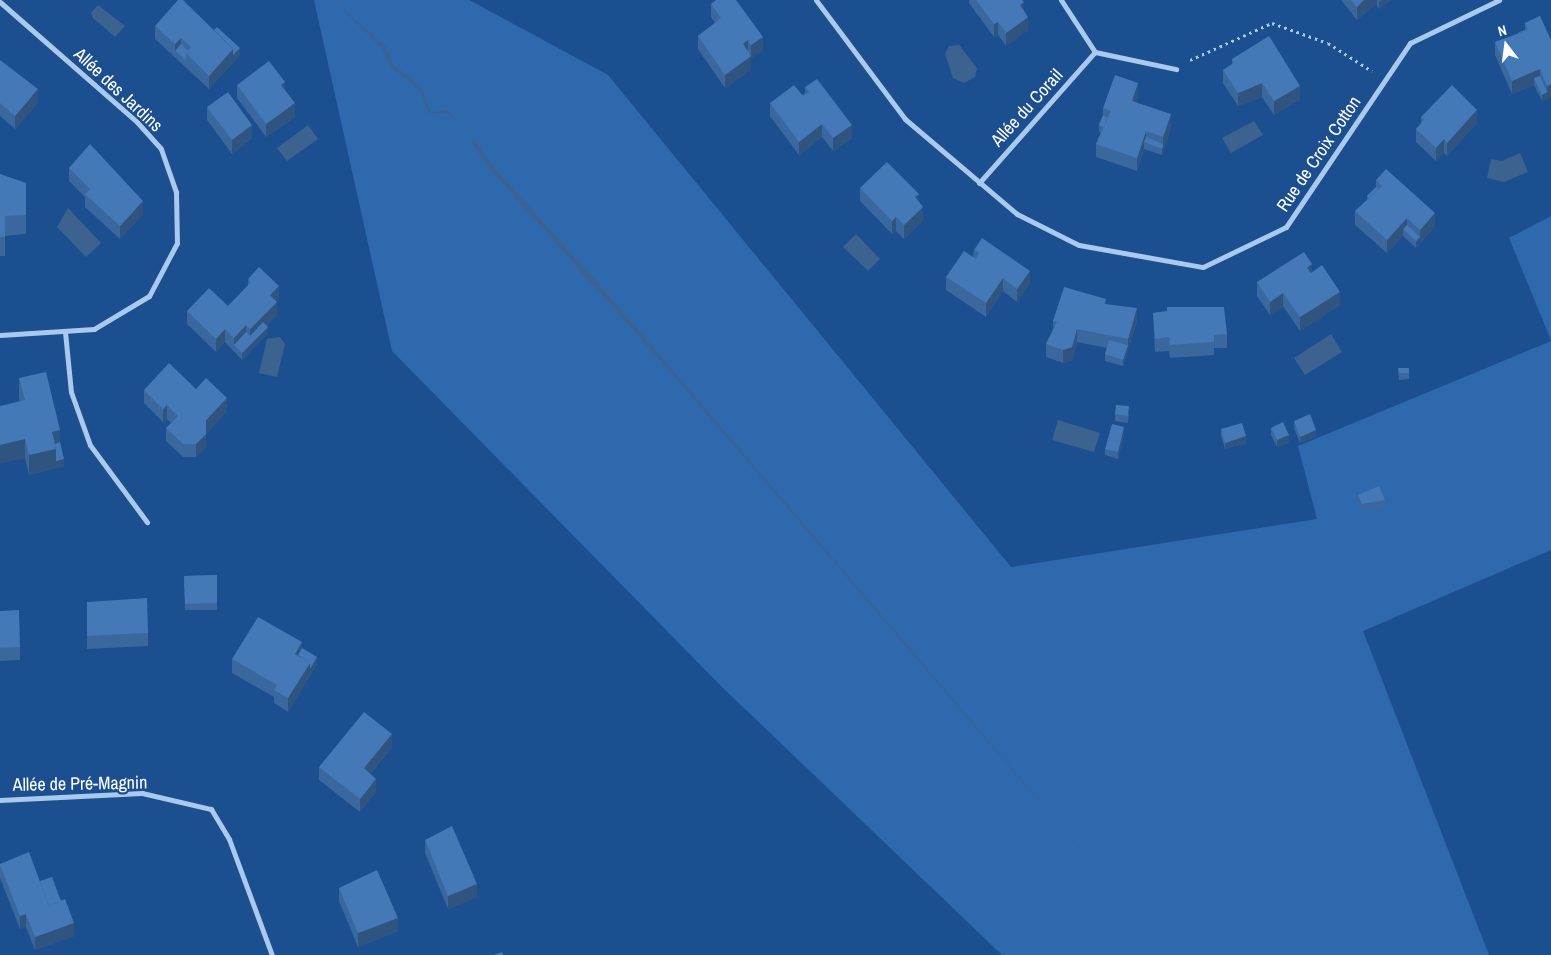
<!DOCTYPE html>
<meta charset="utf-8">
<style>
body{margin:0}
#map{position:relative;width:1551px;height:955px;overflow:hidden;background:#1b4f8f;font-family:"Archivo Narrow",sans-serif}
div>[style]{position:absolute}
.green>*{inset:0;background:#2e69ad}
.water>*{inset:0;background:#3c6290}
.path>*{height:3px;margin-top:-1.5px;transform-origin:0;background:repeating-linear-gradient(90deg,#a9c9ee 0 2.5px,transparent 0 6.5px)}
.street>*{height:5px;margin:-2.5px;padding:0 2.5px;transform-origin:2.5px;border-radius:2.5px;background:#a9c9ee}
.wall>*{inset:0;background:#3a679d}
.shaded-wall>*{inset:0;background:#305480}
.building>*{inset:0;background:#4478b7}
span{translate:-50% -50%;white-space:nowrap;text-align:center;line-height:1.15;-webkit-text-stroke:4.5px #1b4f8f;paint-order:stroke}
.street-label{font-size:18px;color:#fff}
.north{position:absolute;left:1481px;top:20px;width:50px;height:50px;-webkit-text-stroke:4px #1b4f8f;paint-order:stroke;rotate:345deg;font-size:14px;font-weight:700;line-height:20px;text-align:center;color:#fff}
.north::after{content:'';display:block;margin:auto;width:18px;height:22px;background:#fff;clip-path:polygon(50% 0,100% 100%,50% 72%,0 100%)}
</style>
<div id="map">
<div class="green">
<i style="clip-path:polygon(314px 0,469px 0,608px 75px,1011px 567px,1317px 519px,1298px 446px,1551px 341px,1551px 550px,1363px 631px,1489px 955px,1002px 955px,721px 686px,392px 351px)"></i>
<i style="clip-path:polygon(1551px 216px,1551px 340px,1509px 238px)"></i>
</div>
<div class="water">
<i style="clip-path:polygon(333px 0,385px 46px,394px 65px,422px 88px,431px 112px,447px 110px,459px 123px,446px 113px,428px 113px,420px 90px,391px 67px,382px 48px)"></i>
<i style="clip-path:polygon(98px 5px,125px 26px,115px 37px,93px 18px,91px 13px)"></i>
<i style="clip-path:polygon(959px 45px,977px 68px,975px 77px,964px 83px,953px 78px,945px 54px,949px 46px)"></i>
<i style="clip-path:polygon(1254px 121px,1263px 135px,1231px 153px,1222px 138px)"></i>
<i style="clip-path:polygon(308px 125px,318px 139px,287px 161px,277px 148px)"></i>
<i style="clip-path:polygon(475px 140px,492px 165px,611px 298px,1171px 955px,683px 386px,489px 168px,471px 142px)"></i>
<i style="clip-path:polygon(1520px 153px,1528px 172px,1504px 182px,1487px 178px,1491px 159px,1502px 161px)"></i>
<i style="clip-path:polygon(68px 208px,101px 243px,86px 257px,57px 227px)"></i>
<i style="clip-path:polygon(856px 234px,880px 259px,868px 271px,843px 247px)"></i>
<i style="clip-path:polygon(1331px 334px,1342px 352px,1305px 375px,1294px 358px)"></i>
<i style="clip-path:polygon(280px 337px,285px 344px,277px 377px,259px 373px,267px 339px)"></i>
<i style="clip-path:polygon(1058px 420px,1100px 433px,1094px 452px,1052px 440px)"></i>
</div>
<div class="path">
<i style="left:1190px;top:60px;width:90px;rotate:-24.3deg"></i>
<i style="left:1272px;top:23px;width:59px;rotate:19.7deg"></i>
<i style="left:1328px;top:43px;width:52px;rotate:32.5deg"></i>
</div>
<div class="street">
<i style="left:816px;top:0;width:149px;rotate:53.2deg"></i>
<i style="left:905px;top:119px;width:147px;rotate:40.3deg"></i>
<i style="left:1017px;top:214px;width:69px;rotate:26.6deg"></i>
<i style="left:1079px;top:245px;width:126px;rotate:10.1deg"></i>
<i style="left:1203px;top:267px;width:92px;rotate:-25.7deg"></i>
<i style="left:1286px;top:227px;width:222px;rotate:-56deg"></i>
<i style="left:1410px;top:43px;width:99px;rotate:-25.8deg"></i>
<i style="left:1061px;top:0;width:62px;rotate:56.8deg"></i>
<i style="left:0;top:2px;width:182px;rotate:41.2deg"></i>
<i style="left:137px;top:122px;width:36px;rotate:48deg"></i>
<i style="left:161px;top:149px;width:46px;rotate:70.8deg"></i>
<i style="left:176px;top:192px;width:51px;rotate:88.9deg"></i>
<i style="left:177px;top:243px;width:60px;rotate:117.8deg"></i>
<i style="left:149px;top:296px;width:64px;rotate:149deg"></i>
<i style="left:94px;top:329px;width:94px;rotate:176.3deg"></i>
<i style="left:979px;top:183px;width:175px;rotate:-48.5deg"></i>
<i style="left:1095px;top:52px;width:83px;rotate:11.9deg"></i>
<i style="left:65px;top:332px;width:60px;rotate:84.3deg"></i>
<i style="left:71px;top:392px;width:56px;rotate:70.3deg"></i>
<i style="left:90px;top:445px;width:96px;rotate:53.5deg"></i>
<i style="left:0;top:800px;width:142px;rotate:-2.8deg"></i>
<i style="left:142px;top:793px;width:71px;rotate:13.1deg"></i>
<i style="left:211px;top:809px;width:35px;rotate:59deg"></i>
<i style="left:229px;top:839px;width:124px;rotate:69.7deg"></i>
</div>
<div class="wall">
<i style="clip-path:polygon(969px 0,1022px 0,1028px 30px,1006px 46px,998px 35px,994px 37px,969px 3px)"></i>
<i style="clip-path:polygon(1341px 0,1390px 0,1379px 9px,1377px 5px,1377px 3px,1357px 20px)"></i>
<i style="clip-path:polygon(711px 4px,763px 50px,751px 58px,751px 70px,725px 88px,698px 49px,698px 36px,715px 23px,711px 17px)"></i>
<i style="clip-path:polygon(1540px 16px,1551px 97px,1542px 101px,1534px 85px,1512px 94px,1495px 55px,1495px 42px,1515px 35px,1525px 30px,1525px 23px)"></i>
<i style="clip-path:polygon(155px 26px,240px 55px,209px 89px,155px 39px)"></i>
<i style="clip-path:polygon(1232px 59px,1300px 99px,1274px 115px,1262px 97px,1238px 106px,1223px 83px,1223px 70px,1232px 64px)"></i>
<i style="clip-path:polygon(0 60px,38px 102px,15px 129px,0 116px)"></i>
<i style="clip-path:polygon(237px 85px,285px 90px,295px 117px,266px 137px,237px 98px)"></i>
<i style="clip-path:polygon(805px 87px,852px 138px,833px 151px,822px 137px,799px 155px,770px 116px,770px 103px,802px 95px,805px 93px)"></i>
<i style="clip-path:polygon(1138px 96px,1136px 102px,1171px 127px,1162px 155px,1144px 149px,1137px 171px,1096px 157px,1096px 144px,1101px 133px,1099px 132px,1099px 125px,1103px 115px,1103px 108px)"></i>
<i style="clip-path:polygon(207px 107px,252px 138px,232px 154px,207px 120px)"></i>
<i style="clip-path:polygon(1421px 117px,1477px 123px,1447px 156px,1444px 153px,1436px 161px,1416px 142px,1416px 129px,1421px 124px)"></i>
<i style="clip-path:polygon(69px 168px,143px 214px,120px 239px,85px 207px,85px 197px,69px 181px)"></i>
<i style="clip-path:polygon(0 174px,26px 215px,26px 234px,5px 236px,5px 256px,0 256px)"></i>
<i style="clip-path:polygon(1376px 180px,1435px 226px,1416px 248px,1403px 236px,1387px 253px,1355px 225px,1355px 211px,1367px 200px,1367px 196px,1376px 187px)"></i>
<i style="clip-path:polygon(860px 188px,919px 201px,923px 220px,904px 239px,896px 231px,892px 234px,860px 201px)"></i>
<i style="clip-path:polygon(974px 250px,1030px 284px,1017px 302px,1003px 291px,986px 317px,946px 290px,946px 277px,973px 257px)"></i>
<i style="clip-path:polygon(1312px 271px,1340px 305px,1300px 331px,1283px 306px,1270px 315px,1257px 296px,1257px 282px)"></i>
<i style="clip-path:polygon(248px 279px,279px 299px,276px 301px,277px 315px,267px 325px,268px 333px,242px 360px,225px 342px,216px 352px,187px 324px,187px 311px,228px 306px,248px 286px)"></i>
<i style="clip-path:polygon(1106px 304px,1137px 321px,1123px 366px,1105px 361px,1105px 354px,1107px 348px,1077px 342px,1072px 360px,1063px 363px,1046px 357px,1046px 344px,1053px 330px,1053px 321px)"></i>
<i style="clip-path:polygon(1167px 307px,1227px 334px,1227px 348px,1214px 348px,1214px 355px,1170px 358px,1169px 351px,1155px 352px,1153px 313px,1167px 311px)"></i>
<i style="clip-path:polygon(1398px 368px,1409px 368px,1409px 379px,1399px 380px)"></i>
<i style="clip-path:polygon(19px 378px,60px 442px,64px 466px,29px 475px,25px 458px,20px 402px,19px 398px)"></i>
<i style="clip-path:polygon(196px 389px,227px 411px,206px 434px,206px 447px,196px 457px,183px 457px,166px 441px,166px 428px,171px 423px,167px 419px,163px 422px,144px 403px,144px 390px)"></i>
<i style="clip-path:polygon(1129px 413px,1128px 423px,1115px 421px,1115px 414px)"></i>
<i style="clip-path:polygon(1294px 421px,1316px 437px,1300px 443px,1294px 428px)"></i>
<i style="clip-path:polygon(1271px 428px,1289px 442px,1277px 447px,1271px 435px)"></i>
<i style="clip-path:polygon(1221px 429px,1246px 443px,1225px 449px,1221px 436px)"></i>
<i style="clip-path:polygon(1124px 434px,1118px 459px,1105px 455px,1105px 449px)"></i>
<i style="clip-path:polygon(1358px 495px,1385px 500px,1385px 507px,1362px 511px,1358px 502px)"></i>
<i style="clip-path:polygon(217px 575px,217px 610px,185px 610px,184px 576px)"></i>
<i style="clip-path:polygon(87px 602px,148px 633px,148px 646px,87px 649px)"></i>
<i style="clip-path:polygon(0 611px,20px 647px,20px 660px,0 661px)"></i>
<i style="clip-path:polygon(302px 648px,317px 664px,288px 712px,274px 703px,274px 697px,232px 673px,232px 659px)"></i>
<i style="clip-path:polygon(392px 747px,370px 774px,376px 792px,360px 812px,319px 780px,319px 767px)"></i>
<i style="clip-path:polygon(425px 840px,477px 897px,448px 909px,425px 853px)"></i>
<i style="clip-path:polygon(0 864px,40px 881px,74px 936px,35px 950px,26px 927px,20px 929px,0 878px)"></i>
<i style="clip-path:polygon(339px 888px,398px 931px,358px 947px,339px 901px)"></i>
</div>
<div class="shaded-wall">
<i style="clip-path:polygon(1364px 0,1377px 0,1377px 3px,1357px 20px,1357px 7px)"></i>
<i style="clip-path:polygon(1382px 0,1390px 0,1379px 9px,1379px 2px)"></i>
<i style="clip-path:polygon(1024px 2px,1024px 16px,1020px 5px)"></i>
<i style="clip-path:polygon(1028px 17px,1028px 30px,1006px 46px,1006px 33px)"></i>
<i style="clip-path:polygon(998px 22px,998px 35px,994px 37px,994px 24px)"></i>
<i style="clip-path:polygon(763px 37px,763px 50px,751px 59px,751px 45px)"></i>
<i style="clip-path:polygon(181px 38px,181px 51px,175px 51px,175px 58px,175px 44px)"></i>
<i style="clip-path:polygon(748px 40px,748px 54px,743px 44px)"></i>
<i style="clip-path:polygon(240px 48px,240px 55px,209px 89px,209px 76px,233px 49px)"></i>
<i style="clip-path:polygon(751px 56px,751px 70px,725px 88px,725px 75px)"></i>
<i style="clip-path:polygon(1540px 69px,1540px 83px,1534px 78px,1534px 85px,1512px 94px,1512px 81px)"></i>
<i style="clip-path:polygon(285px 82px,285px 96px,281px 85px)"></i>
<i style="clip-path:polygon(1138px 83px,1138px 96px,1132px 114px,1132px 101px)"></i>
<i style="clip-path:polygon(1262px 83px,1262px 97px,1238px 106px,1238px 93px)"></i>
<i style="clip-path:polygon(1551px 84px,1551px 97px,1542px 101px,1542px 95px,1547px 92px,1547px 86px)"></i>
<i style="clip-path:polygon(1300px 86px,1300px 99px,1274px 115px,1274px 101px)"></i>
<i style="clip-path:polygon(38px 89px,38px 102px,15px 129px,15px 116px)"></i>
<i style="clip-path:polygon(295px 103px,295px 117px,266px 137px,266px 124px)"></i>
<i style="clip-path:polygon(1477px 110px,1477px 123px,1447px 156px,1447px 143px)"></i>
<i style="clip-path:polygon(1171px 114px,1171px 127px,1162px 155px,1162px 149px,1163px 144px,1163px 137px)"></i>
<i style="clip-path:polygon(822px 124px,822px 137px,799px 155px,799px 142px)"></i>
<i style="clip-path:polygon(252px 125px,252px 138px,232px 154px,232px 140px)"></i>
<i style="clip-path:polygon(852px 125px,852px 138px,833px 151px,833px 138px)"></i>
<i style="clip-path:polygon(1146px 131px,1146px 143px,1144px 142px,1144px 149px,1137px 171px,1137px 158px)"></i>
<i style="clip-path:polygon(1444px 139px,1444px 153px,1436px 161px,1436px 148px)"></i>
<i style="clip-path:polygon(919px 194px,919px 207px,915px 197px)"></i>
<i style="clip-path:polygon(143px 201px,143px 214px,120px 239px,120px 226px)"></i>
<i style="clip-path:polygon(923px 207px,923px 220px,904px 239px,904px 225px)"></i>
<i style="clip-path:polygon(1435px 213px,1435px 226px,1416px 248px,1416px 241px,1420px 237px,1420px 230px)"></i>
<i style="clip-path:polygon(896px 217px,896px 231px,892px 234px,892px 221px)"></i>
<i style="clip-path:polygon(1407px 218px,1407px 231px,1403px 229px,1403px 236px,1387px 253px,1387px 240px)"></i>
<i style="clip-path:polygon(1312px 264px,1312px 277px,1307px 268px)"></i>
<i style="clip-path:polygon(1030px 271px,1030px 284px,1017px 302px,1017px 289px)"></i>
<i style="clip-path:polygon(1003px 278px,1003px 291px,986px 317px,986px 303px)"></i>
<i style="clip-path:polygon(279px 286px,279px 299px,270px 308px,270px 295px)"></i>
<i style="clip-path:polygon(1340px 292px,1340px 305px,1300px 331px,1300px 317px)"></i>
<i style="clip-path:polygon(1283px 293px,1283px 306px,1270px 315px,1270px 302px)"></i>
<i style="clip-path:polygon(277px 302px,277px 315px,250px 343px,250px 329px)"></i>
<i style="clip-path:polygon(1137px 308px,1137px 321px,1123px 366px,1123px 360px,1128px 345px,1128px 339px)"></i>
<i style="clip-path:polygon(246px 325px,246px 338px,234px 345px,234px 338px)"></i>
<i style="clip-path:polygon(268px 327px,268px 333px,242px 360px,242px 353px)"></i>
<i style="clip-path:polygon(225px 329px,225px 342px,216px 352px,216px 339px)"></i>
<i style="clip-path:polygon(1077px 329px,1077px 342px,1072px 360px,1063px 363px,1063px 350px)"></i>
<i style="clip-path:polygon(227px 398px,227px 411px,206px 434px,206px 420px)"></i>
<i style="clip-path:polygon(167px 405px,167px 419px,163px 422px,163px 409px)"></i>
<i style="clip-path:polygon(1124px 427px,1124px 434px,1118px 459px,1118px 452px)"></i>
<i style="clip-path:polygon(60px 430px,60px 449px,64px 459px,64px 466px,29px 475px,29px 455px,52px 432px)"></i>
<i style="clip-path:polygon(1316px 430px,1316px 437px,1300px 443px,1300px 437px)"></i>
<i style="clip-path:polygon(206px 434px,206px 447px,196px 457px,196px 444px)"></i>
<i style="clip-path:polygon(1289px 435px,1289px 442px,1277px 447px,1277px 440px)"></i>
<i style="clip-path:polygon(1246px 436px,1246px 443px,1225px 449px,1225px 443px)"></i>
<i style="clip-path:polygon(25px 439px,25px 458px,0 464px,0 445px)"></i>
<i style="clip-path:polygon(302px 642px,302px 655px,298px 662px,295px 654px)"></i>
<i style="clip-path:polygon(317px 657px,317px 664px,288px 712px,288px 698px,310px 663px)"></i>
<i style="clip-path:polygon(392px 734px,392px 747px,364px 781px,364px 768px)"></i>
<i style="clip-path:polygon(376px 779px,376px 792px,360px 812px,360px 799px)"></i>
<i style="clip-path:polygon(477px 884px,477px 897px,448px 909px,448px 896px)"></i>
<i style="clip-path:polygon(26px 914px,26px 927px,20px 929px,20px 916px)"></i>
<i style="clip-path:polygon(398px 918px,398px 931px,358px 947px,358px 933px)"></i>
<i style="clip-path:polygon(74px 923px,74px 936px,35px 950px,35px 937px)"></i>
</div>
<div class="building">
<i style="clip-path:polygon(178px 0,183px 0,233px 49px,209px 76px,186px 53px,191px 47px,181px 38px,175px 44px,155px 26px)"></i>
<i style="clip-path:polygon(716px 0,736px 0,763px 37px,751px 45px,748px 40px,743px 44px,751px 56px,725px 75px,698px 36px,721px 18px,711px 4px)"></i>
<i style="clip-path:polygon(976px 0,1022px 0,1024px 2px,1020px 5px,1028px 17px,1006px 33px,998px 22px,994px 24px)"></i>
<i style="clip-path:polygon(1351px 0,1364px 0,1357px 7px)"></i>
<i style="clip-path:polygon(1540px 16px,1551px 40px,1551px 84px,1547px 86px,1540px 69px,1512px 81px,1495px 42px,1528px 30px,1525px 23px)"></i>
<i style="clip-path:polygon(217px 27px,240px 48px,233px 55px,233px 49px,214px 30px)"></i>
<i style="clip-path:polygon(1525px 30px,1526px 31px,1515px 34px)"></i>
<i style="clip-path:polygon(1269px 36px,1300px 86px,1274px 101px,1262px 83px,1238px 93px,1223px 70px,1234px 63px,1232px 59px)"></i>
<i style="clip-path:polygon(181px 44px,188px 51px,186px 53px,186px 60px,175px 51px)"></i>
<i style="clip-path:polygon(0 60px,38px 89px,15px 116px,0 103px)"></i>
<i style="clip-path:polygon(269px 61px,285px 82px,281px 85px,295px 103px,266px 124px,237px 85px)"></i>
<i style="clip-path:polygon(1115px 75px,1138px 83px,1132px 101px,1171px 114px,1163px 137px,1146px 131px,1137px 158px,1096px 144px,1111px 111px,1103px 108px)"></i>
<i style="clip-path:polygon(1540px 76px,1547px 92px,1542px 95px,1534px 78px)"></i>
<i style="clip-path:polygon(817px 79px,852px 125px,833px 138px,822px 124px,799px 142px,770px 103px,794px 85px,803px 96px,809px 92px,805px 87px)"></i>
<i style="clip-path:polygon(1452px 85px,1477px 110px,1447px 143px,1444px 139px,1436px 148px,1416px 129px,1424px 120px,1421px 117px)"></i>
<i style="clip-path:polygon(228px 92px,252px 125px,232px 140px,207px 107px)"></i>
<i style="clip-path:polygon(1103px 115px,1107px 118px,1104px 127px,1099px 125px)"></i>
<i style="clip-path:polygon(1146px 137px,1163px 144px,1162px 149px,1144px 142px)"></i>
<i style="clip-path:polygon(90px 144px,143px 201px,120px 226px,85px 194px,90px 189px,69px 168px)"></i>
<i style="clip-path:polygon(887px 162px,919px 194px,915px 197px,923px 207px,904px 225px,896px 217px,892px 221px,860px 188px)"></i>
<i style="clip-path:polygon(1386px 169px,1435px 213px,1420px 230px,1407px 218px,1387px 240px,1355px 211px,1382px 186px,1376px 180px)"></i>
<i style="clip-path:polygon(0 174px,26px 183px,26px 215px,5px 216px,5px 237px,0 237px)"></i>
<i style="clip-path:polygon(1376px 187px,1378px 189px,1369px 198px,1367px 196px)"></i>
<i style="clip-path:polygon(1407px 225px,1420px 237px,1416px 241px,1403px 229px)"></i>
<i style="clip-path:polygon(982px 238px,1030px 271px,1017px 289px,1003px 278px,986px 303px,946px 277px,964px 251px,976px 259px,979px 253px,974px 250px)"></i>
<i style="clip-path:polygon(1304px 252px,1312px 264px,1307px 268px,1311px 273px,1322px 265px,1340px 292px,1300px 317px,1283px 293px,1270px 302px,1257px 282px)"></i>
<i style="clip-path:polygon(259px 267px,279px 286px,270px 295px,277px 302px,250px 329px,246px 325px,234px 338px,225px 329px,216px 339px,187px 311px,209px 288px,228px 306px,251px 282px,248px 279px)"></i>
<i style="clip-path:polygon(1064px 287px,1106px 299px,1105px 304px,1137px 308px,1128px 339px,1077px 329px,1072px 347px,1063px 350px,1046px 344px,1057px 322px,1053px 321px)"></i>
<i style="clip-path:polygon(1167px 307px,1224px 307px,1227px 334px,1214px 335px,1214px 342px,1170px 345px,1169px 337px,1155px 339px,1153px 313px,1167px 311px)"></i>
<i style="clip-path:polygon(263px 322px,268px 327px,242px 353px,234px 345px,246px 332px,250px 336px)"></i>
<i style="clip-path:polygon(1109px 340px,1128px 345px,1123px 360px,1105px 354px)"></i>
<i style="clip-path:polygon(169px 363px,196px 389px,206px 378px,227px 398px,206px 420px,206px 434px,196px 444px,183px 444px,166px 428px,178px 416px,167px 405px,163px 409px,144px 390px)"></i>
<i style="clip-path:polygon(1398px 368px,1409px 368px,1409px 373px,1399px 373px)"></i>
<i style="clip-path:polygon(46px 372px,60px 430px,52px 432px,56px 449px,29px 455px,25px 439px,0 445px,0 406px,25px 400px,19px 378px)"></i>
<i style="clip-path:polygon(1116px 405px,1129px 406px,1128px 416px,1115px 414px)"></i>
<i style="clip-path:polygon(1310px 414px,1316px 430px,1300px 437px,1294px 421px)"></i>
<i style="clip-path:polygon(1283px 422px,1289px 435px,1277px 440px,1271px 428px)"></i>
<i style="clip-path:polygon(1242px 423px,1246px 436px,1225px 443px,1221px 429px)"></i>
<i style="clip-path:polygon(1112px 424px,1124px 427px,1118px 452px,1105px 449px)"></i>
<i style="clip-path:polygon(60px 442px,64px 459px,56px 461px,56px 449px,55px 444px)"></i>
<i style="clip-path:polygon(1379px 486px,1385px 500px,1362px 504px,1358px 495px)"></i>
<i style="clip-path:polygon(217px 575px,217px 603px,185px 604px,184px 576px)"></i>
<i style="clip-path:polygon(147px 598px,148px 633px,87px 636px,87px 602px)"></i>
<i style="clip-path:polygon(19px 610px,20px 647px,0 648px,0 611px)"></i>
<i style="clip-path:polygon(258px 617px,302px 642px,295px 654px,310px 663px,288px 698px,274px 690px,277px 685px,232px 659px)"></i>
<i style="clip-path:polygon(302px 648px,317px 657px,310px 669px,310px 663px,298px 655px)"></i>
<i style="clip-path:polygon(364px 712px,392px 734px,364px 768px,376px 779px,360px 799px,319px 767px)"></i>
<i style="clip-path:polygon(452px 826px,477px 884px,448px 896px,425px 840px)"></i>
<i style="clip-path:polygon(29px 852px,49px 906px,65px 899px,74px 923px,35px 937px,26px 914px,20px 916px,0 865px,0 864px)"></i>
<i style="clip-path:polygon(377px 870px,398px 918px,358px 933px,339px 888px)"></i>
<i style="clip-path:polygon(52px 877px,61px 901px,49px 906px,40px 881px)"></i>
<i style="clip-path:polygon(502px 952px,503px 955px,494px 955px)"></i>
</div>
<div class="street-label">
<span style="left:118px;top:90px;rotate:43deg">Allée des Jardins</span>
<span style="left:1027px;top:108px;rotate:-48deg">Allée du Corail</span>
<span style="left:1319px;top:154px;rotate:-56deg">Rue de Croix Cotton</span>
<span style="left:80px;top:784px;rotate:-1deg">Allée de Pré-Magnin</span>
</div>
<div class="north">N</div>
</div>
